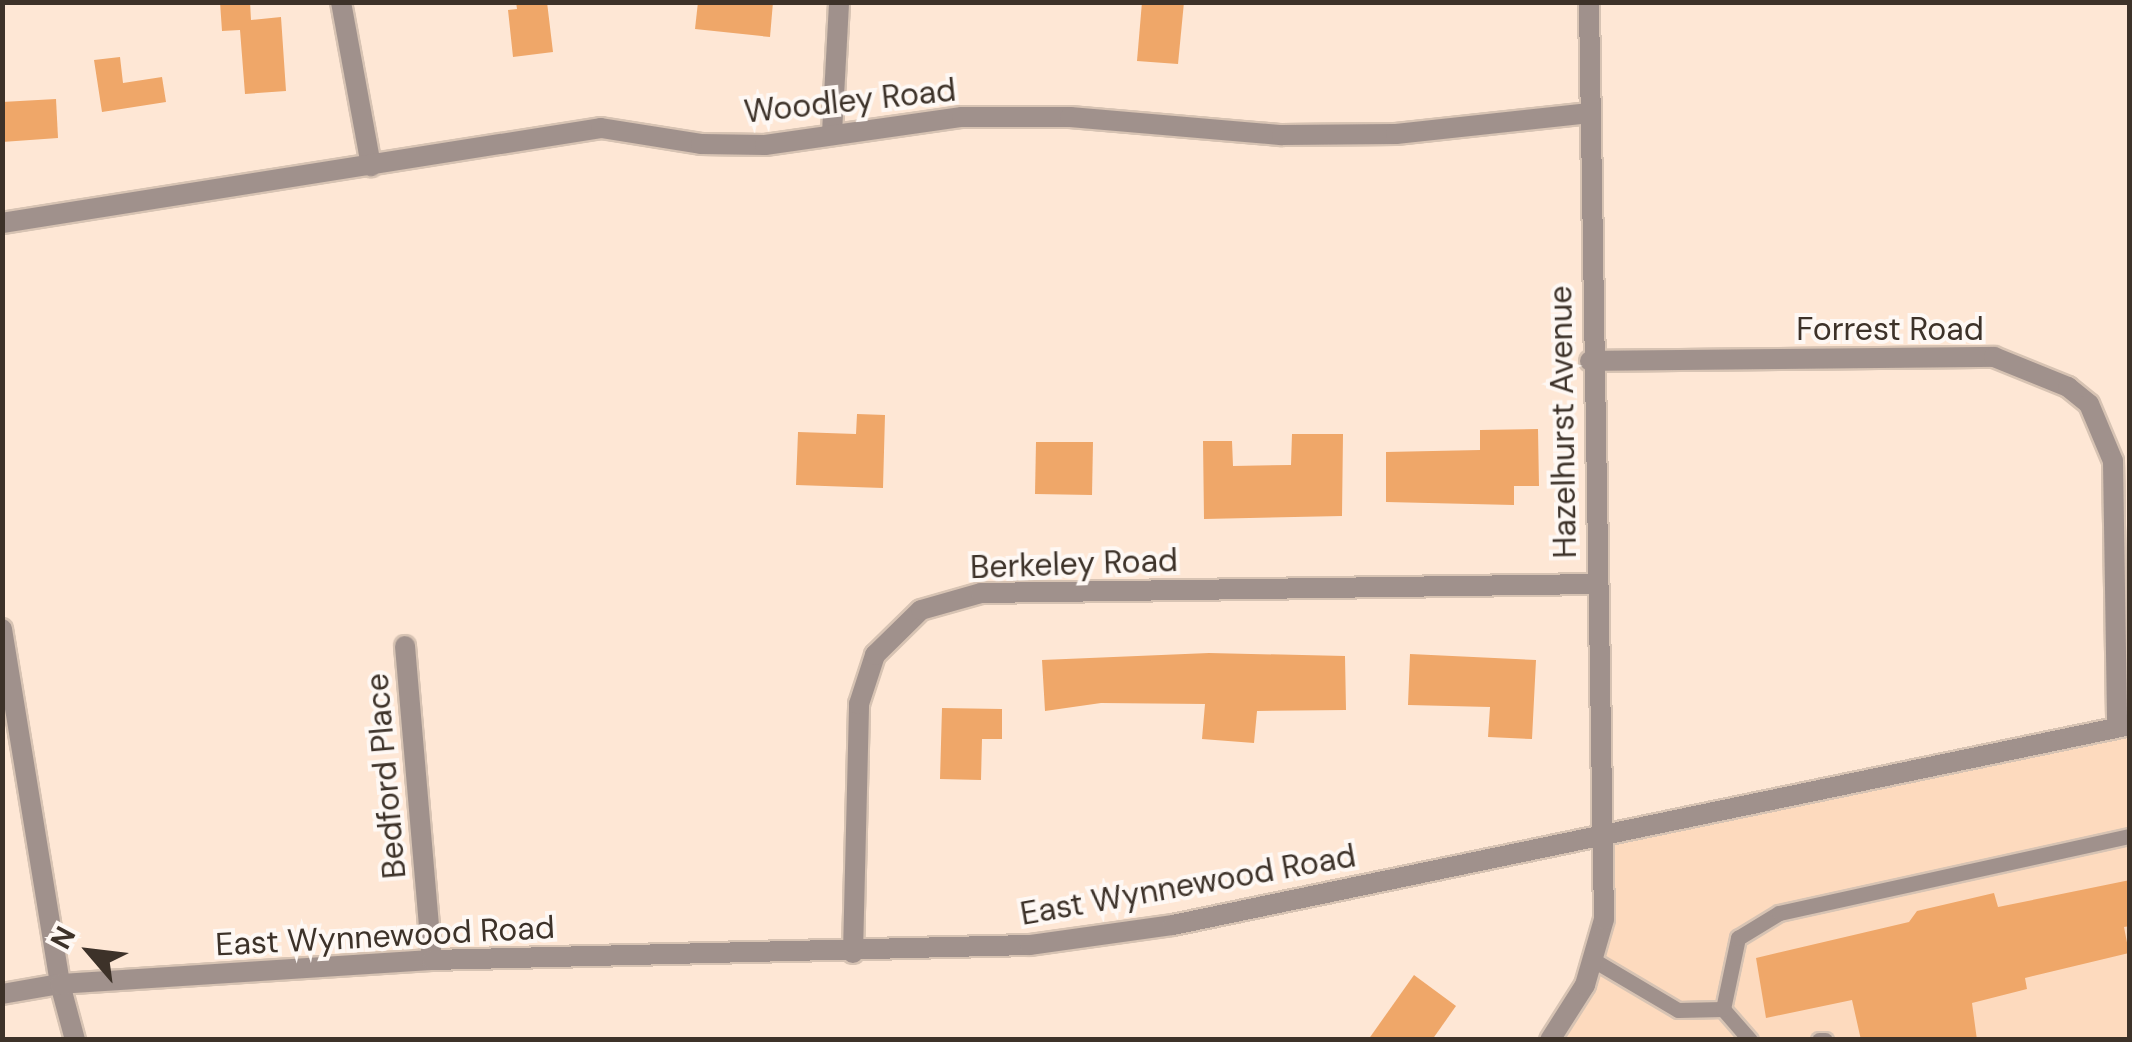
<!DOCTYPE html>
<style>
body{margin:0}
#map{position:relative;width:2132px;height:1042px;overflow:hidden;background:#fee7d5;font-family:"DM Sans",sans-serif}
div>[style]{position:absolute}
.built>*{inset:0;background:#fddabe}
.building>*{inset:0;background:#efa769}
.roads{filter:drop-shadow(2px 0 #d7c3b3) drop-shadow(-2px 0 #d7c3b3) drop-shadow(0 2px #d7c3b3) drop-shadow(0 -2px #d7c3b3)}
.service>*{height:15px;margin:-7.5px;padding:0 7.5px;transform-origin:7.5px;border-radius:7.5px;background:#a0918c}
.minor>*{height:20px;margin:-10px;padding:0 10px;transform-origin:10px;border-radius:10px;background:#a0918c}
.tertiary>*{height:20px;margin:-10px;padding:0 10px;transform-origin:10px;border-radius:10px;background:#a0918c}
span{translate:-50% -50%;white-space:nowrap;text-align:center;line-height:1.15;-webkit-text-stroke:8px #fef8f4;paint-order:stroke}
.street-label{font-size:32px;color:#3d3229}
.frame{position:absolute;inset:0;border:5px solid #3d3229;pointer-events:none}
.north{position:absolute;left:40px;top:902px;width:100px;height:100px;-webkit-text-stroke:8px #fef8f4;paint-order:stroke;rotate:298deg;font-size:28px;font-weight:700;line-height:40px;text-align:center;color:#3d3229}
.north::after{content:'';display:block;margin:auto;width:35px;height:45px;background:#3d3229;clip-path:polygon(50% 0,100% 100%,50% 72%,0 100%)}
</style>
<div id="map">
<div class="built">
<i style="clip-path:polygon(2129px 725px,2129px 1039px,1550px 1040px,1595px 961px,1601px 839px)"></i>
</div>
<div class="building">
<i style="clip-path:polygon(220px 2px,250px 2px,251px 20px,281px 17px,286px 91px,245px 94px,240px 30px,222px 31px)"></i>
<i style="clip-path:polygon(516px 2px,547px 2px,553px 52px,513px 57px,508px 10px,517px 9px)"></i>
<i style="clip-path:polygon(698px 2px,773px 2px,770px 37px,695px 29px)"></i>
<i style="clip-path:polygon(1142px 2px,1184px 2px,1178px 64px,1137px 61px)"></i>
<i style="clip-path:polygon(120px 57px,123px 83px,162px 77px,166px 102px,102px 112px,94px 60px)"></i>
<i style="clip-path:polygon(56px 99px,58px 138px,2px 142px,2px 102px)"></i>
<i style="clip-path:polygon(857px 414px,885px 415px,883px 488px,796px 485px,798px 432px,856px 434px)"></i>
<i style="clip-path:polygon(1538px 429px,1539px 486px,1514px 486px,1514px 505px,1386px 502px,1386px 452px,1480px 450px,1480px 430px)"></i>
<i style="clip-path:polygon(1292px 434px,1343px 434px,1342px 516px,1204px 519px,1203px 441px,1232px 441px,1233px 466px,1291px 465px)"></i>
<i style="clip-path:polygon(1036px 442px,1093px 442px,1092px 495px,1035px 494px)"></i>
<i style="clip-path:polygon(1209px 653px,1345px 656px,1346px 710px,1257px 711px,1254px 743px,1202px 739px,1205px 704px,1101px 703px,1045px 711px,1042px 660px)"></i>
<i style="clip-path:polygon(1410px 654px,1536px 660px,1532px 739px,1488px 737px,1490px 707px,1408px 705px)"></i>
<i style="clip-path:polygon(942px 708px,1002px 709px,1002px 739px,982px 739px,981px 780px,940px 779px)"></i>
<i style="clip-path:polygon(2130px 880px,2130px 926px,2124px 927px,2129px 953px,2025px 978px,2027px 989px,1972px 1003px,1977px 1040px,1861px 1040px,1852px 1000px,1766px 1018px,1756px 958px,1909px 922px,1917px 911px,1994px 893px,1998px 907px)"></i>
<i style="clip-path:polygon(1414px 975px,1456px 1006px,1432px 1040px,1368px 1040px)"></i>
</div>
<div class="roads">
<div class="service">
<i style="left:1595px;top:961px;width:96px;rotate:30.6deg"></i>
<i style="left:1678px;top:1010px;width:45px;rotate:-1.3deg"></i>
<i style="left:1750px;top:1040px;width:41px;rotate:-131.1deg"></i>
<i style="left:1723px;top:1009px;width:73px;rotate:-78.1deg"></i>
<i style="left:1738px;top:938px;width:48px;rotate:-31.4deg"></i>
<i style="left:1779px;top:913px;width:359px;rotate:-12.4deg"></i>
<i style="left:1819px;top:1040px;width:6px"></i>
</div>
<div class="minor">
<i style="left:341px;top:2px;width:167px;rotate:79.6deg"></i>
<i style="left:832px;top:133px;width:131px;rotate:-86.9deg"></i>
<i style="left:2px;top:223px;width:606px;rotate:-9.01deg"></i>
<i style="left:601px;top:128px;width:101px;rotate:9.1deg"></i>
<i style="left:701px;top:144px;width:64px;rotate:0.9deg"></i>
<i style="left:765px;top:145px;width:199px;rotate:-8.1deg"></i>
<i style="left:962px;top:117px;width:108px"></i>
<i style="left:1070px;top:117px;width:213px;rotate:4.9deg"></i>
<i style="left:1282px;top:135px;width:114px;rotate:-0.5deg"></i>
<i style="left:1396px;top:134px;width:195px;rotate:-6.2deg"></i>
<i style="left:1590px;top:361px;width:404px;rotate:-0.6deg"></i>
<i style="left:1994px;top:357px;width:80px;rotate:22.1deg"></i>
<i style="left:2068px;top:387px;width:27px;rotate:39deg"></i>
<i style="left:2089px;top:404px;width:62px;rotate:67.2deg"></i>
<i style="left:2113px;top:461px;width:266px;rotate:89.1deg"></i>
<i style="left:405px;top:646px;width:315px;rotate:85.1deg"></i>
<i style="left:853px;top:953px;width:249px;rotate:-88.6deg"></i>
<i style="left:859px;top:704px;width:52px;rotate:-71.9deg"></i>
<i style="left:875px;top:655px;width:64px;rotate:-44.4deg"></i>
<i style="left:921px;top:610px;width:62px;rotate:-15.8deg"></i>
<i style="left:981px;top:593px;width:616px;rotate:-0.84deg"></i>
<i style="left:1550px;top:1040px;width:65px;rotate:-57.5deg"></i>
<i style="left:1585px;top:985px;width:69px;rotate:-73.9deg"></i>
<i style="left:1604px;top:919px;width:917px;rotate:-90.94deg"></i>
</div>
<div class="tertiary">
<i style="left:2px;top:629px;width:360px;rotate:80.7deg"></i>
<i style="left:60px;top:984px;width:58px;rotate:75deg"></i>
<i style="left:2px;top:994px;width:59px;rotate:-9.8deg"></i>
<i style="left:60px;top:984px;width:373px;rotate:-3.7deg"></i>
<i style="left:432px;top:960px;width:598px;rotate:-1.44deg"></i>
<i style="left:1030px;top:945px;width:144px;rotate:-8deg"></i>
<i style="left:1173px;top:925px;width:978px;rotate:-11.8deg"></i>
</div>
</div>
<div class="street-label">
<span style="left:850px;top:101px;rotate:-6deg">Woodley Road</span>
<span style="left:1890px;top:329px">Forrest Road</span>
<span style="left:1563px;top:422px;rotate:-91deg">Hazelhurst Avenue</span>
<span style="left:1074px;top:564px;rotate:-2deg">Berkeley Road</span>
<span style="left:386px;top:776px;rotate:-95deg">Bedford Place</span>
<span style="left:1188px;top:885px;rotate:-10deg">East Wynnewood Road</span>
<span style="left:385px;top:936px;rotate:-3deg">East Wynnewood Road</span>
</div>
<div class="frame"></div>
<div class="north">N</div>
</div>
